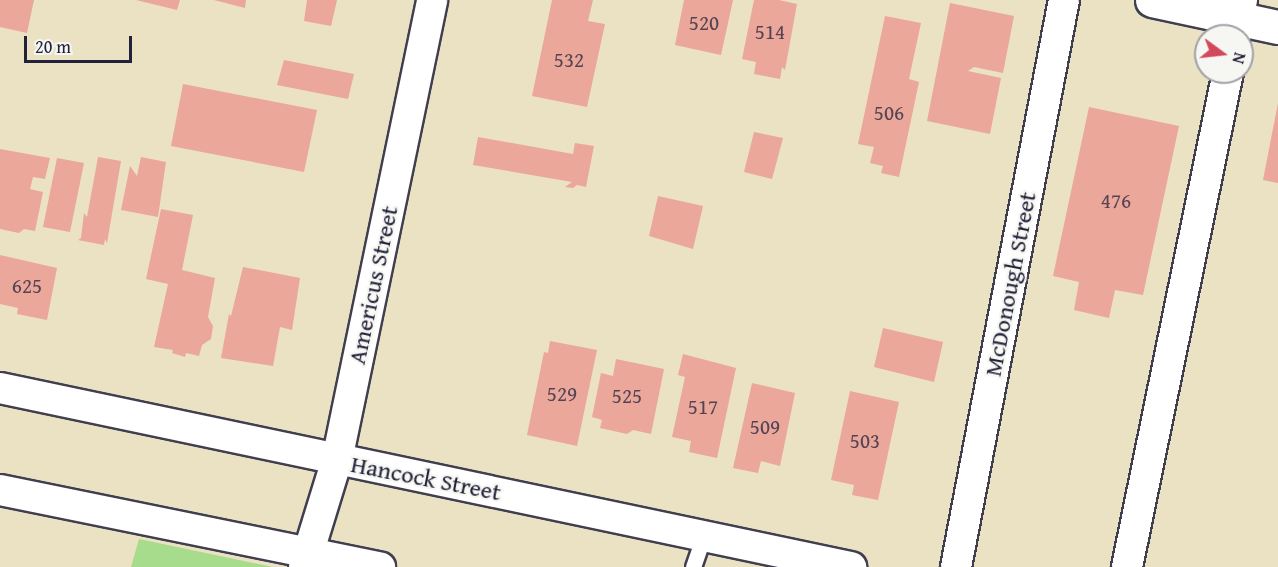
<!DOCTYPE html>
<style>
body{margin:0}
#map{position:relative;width:1278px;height:567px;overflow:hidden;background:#eae2c3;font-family:"Gentium Book Plus",serif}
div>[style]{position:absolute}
.green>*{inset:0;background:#a7dc8d}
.building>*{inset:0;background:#eaa79a}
.roads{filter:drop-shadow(2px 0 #403f4f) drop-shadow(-2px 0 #403f4f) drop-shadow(0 2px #403f4f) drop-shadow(0 -2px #403f4f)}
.service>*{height:15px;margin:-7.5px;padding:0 7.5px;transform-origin:7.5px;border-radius:7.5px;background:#fff}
.minor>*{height:30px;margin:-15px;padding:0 15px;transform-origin:15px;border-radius:15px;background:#fff}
.secondary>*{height:33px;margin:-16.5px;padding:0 16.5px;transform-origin:16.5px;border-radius:16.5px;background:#fff}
span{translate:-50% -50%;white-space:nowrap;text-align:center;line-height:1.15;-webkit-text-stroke:4.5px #f6f6f2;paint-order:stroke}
.number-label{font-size:21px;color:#544353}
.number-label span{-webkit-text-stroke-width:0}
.street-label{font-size:24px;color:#22223b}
.north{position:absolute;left:1194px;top:24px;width:60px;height:60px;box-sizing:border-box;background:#f6f6f2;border:2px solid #a1a1a9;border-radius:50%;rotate:105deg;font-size:16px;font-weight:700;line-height:24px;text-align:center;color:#22223b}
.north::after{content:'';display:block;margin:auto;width:21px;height:27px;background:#d1495b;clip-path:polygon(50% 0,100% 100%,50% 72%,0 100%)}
.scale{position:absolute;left:24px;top:36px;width:108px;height:27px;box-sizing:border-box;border:3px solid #22223b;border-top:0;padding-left:8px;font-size:18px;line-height:21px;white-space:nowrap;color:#22223b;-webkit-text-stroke:4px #f6f6f2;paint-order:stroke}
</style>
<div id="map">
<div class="green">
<i style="clip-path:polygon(139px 539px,273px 567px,131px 567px)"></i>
</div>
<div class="building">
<i style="clip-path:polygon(0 0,34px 0,27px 33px,0 27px)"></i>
<i style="clip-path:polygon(136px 0,180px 0,177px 10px)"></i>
<i style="clip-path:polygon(214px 0,246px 0,245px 8px)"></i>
<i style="clip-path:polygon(307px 0,337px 0,331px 26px,304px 21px)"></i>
<i style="clip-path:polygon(552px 0,593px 0,588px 21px,605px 24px,587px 107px,532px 96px)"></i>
<i style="clip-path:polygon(684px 0,733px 0,721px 55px,675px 45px)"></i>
<i style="clip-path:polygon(754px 0,779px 0,797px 4px,785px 70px,782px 67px,780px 79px,754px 74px,756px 62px,742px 59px)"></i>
<i style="clip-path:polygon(950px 3px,1014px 16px,1003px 73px,974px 67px,968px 71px,1001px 78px,990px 134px,927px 121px)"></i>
<i style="clip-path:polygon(885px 16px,921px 23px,909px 79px,919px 82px,899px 177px,881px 173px,883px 166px,870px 163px,874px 147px,858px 144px)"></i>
<i style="clip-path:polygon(284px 60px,354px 74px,348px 99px,277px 85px)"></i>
<i style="clip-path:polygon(183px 84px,317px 110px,304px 172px,171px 146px)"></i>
<i style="clip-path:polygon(1278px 103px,1278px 183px,1263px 180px)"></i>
<i style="clip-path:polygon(1089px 107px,1179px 126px,1143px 295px,1115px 290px,1109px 318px,1074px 310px,1079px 282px,1053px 276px)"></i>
<i style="clip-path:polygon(754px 132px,783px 138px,772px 179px,744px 172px)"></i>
<i style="clip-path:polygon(478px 137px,573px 154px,575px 143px,594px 146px,586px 187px,577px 185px,573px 188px,565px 187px,572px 182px,473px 165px)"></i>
<i style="clip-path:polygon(0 149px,50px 158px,45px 179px,33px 177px,30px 189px,43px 192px,35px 231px,24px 229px,19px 233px,0 229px)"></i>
<i style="clip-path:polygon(98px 157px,121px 161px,107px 243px,105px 239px,104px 245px,78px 240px,81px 238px,84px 213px,87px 217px)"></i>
<i style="clip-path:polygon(141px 157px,166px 162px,158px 217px,121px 210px,130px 166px,137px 176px)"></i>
<i style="clip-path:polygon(57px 158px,84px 163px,70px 232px,43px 227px)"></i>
<i style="clip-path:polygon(658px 196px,703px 206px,693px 249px,649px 236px)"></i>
<i style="clip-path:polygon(161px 209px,193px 215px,182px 270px,215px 278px,208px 317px,213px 326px,211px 339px,202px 345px,199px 356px,186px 353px,185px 357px,172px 353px,173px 350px,154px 347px,168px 284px,146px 279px)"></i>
<i style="clip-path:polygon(0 255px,57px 268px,47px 320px,17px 314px,18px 308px,0 304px)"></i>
<i style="clip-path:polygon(243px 267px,300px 278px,292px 330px,280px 327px,273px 366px,221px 358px,229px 314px,231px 316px)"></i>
<i style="clip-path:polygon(883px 328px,943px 342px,934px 382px,874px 367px)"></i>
<i style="clip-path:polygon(550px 341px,597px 350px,577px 446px,527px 435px,544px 352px,548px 353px)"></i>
<i style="clip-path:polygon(683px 354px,736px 368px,717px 458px,689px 452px,691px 441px,672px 437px,685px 377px,678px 375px)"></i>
<i style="clip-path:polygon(616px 359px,664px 369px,651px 434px,633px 430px,627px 434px,600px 428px,602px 420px,592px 417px,601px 373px,613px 376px)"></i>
<i style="clip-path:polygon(752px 383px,795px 393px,780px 466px,761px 461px,758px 473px,733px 468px)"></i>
<i style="clip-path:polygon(850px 391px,899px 402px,878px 500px,852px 495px,854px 485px,831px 480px)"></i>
</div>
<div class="roads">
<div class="service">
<i style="left:693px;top:567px;width:34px;rotate:-71deg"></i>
</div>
<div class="minor">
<i style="left:1235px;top:36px;width:37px;rotate:-79deg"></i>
<i style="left:0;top:388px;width:870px;rotate:11.88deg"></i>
<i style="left:0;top:490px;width:388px;rotate:11.5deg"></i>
<i style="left:304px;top:567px;width:112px;rotate:-72.9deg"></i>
<i style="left:337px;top:460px;width:470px;rotate:-78.3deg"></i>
<i style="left:956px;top:567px;width:577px;rotate:-79.22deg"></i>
<i style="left:1127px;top:567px;width:505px;rotate:-78.47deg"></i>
</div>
<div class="secondary">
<i style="left:1152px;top:0;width:129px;rotate:12.1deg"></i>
</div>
</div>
<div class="number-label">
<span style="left:704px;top:23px">520</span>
<span style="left:770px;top:32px">514</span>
<span style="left:569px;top:60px">532</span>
<span style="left:889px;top:113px">506</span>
<span style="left:1116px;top:201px">476</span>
<span style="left:27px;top:286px">625</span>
<span style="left:562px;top:394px">529</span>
<span style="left:627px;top:396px">525</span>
<span style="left:703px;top:407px">517</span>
<span style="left:765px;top:427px">509</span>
<span style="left:865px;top:441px">503</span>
</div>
<div class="street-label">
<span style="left:1010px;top:284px;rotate:-79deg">McDonough Street</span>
<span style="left:373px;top:285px;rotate:-78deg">Americus Street</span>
<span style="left:426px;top:478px;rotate:11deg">Hancock Street</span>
</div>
<div class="north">N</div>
<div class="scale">20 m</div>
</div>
